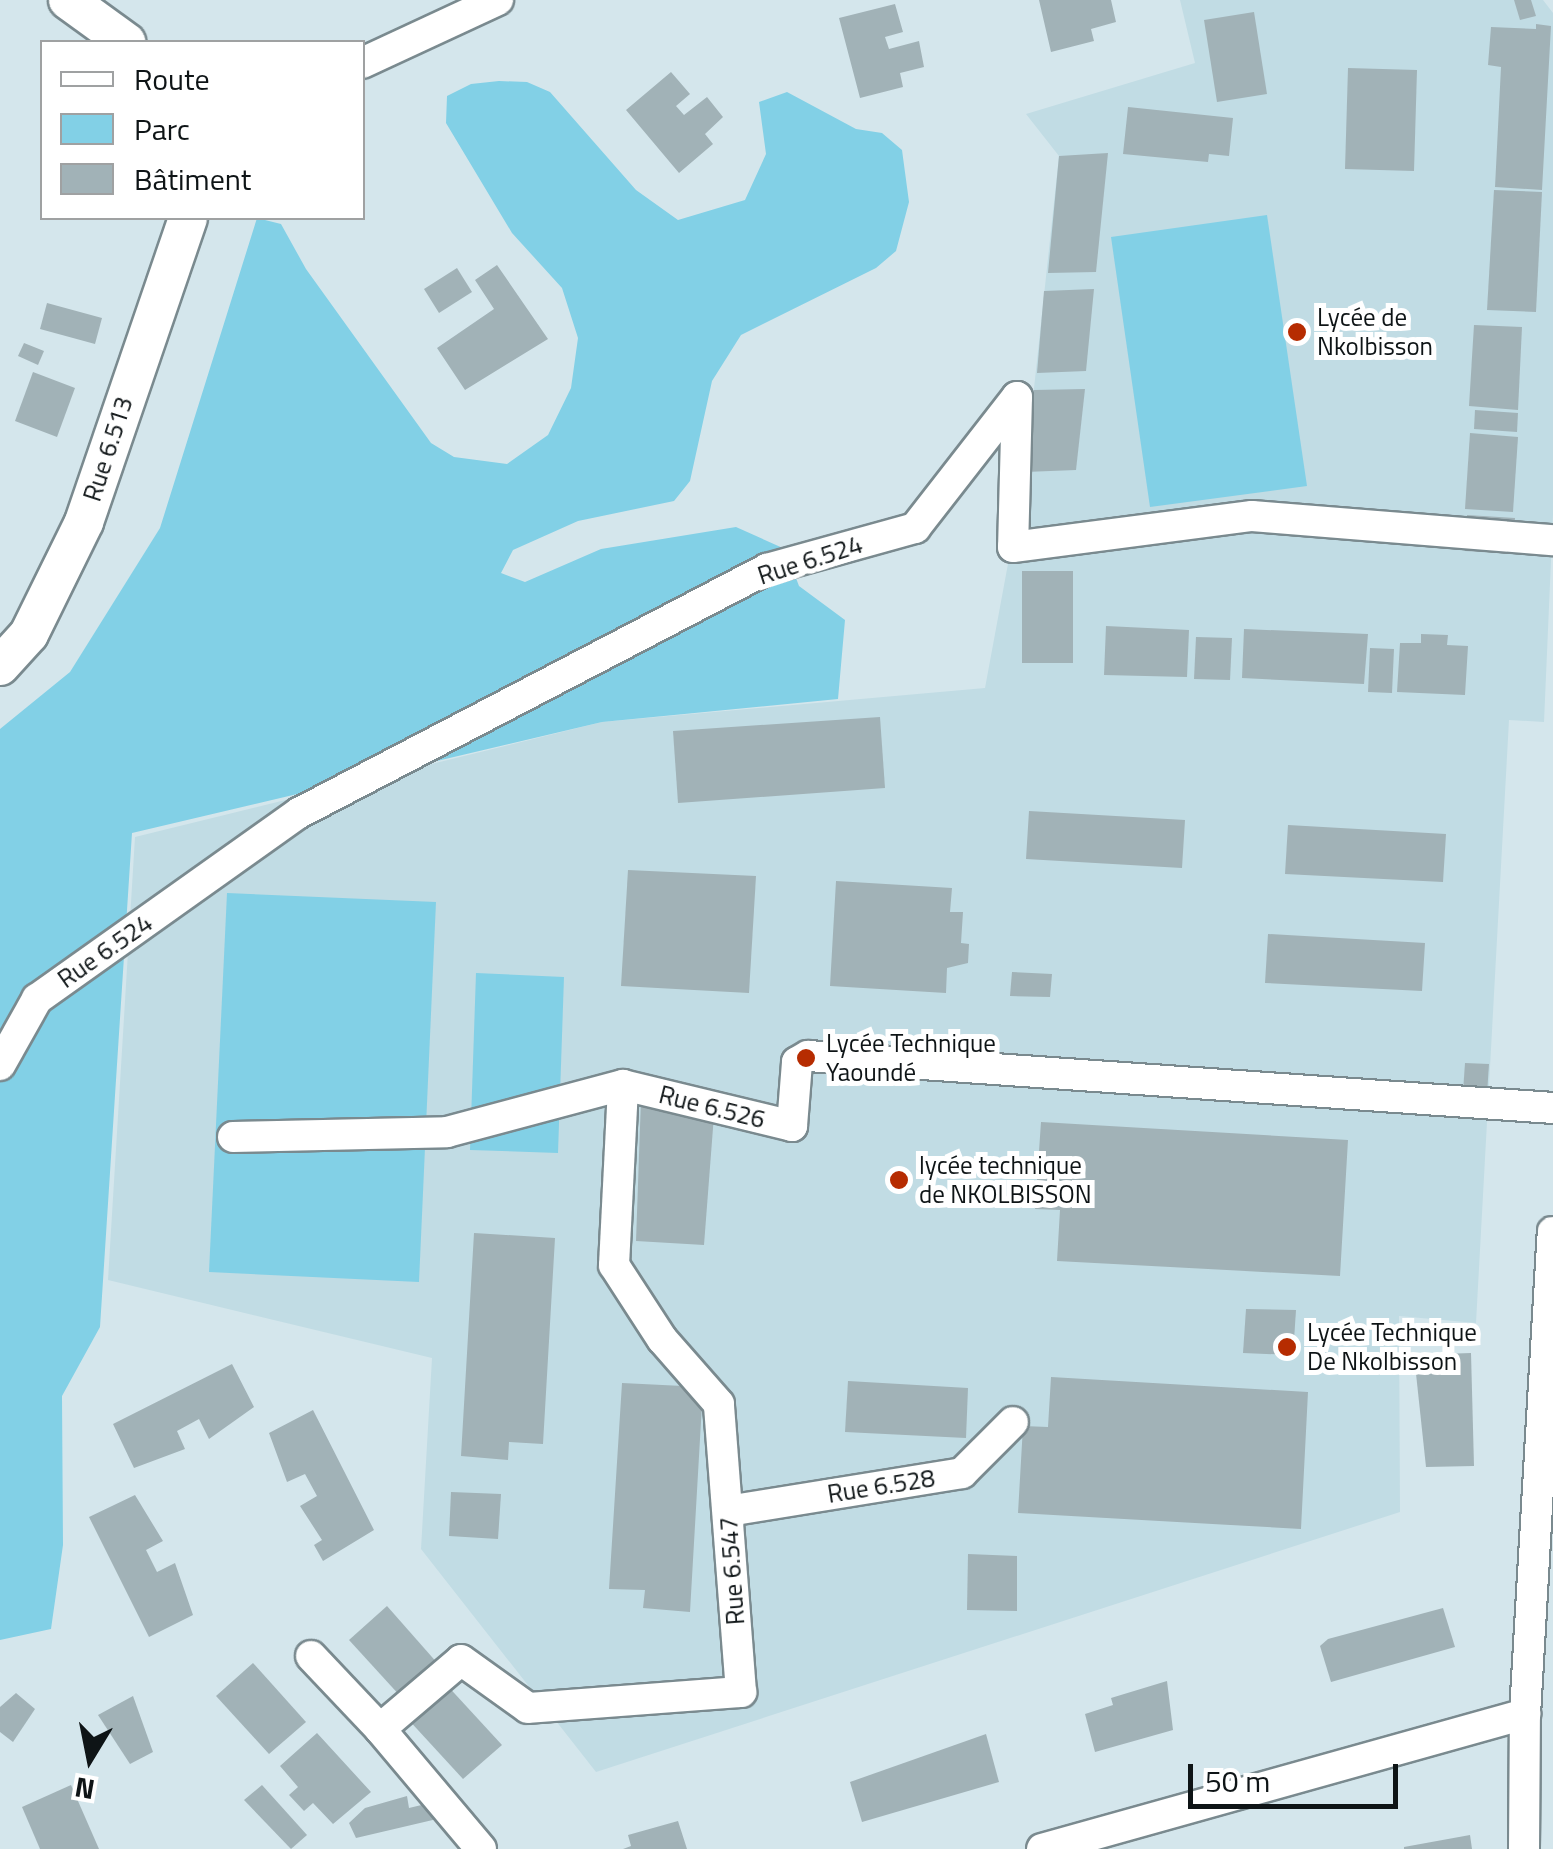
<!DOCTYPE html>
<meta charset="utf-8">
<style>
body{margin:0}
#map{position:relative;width:1553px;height:1849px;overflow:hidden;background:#d4e6ec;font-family:"Titillium Web",sans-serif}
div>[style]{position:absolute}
.built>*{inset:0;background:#c1dce4}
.green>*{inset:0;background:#82d0e6}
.building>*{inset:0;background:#a1b2b7}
.roads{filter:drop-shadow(2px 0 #7a8a8f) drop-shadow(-2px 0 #7a8a8f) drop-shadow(0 2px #7a8a8f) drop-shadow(0 -2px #7a8a8f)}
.minor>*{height:30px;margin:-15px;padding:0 15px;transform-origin:15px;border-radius:15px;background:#fff}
.tertiary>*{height:38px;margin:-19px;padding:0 19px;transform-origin:19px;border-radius:19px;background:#fff}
.dots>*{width:28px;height:28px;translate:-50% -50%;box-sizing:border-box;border:5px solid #fff;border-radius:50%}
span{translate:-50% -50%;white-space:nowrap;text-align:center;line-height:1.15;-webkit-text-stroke:10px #fff;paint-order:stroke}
.poi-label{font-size:25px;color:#0e1416}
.left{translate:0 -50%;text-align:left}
.street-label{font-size:25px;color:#0e1416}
.legend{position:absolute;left:40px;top:40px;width:325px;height:180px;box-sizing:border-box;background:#fff;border:2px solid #9fa1a2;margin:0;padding:12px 18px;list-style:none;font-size:30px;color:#0e1416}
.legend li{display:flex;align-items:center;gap:20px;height:50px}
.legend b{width:50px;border:2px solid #9fa1a2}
.north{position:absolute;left:40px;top:1709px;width:100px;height:100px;-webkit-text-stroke:8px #fff;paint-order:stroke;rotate:190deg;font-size:28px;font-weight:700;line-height:40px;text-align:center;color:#0e1416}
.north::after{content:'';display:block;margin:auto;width:35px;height:45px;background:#0e1416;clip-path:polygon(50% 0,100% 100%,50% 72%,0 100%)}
.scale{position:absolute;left:1188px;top:1764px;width:210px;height:45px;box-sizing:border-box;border:5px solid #0e1416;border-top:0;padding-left:12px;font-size:30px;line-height:35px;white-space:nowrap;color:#0e1416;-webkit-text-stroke:8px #fff;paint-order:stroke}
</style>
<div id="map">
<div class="built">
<i style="clip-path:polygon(1180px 0,1543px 0,1553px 13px,1553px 514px,1544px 722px,1509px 720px,1476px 1323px,1399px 1316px,1400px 1512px,596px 1772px,421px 1549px,432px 1358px,108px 1280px,135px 837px,602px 722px,985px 688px,1025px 472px,1059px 156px,1026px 114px,1195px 63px)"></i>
</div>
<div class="green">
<i style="clip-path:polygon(499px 81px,527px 82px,550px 92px,636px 190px,678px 220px,745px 200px,766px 154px,759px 102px,787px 92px,856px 129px,882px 133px,902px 150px,909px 202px,896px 251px,876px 268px,741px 335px,712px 381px,690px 481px,674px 501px,578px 521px,513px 550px,501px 573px,525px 582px,601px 549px,736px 527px,785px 549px,799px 586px,845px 620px,838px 699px,602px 722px,132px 833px,100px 1327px,62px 1396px,63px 1545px,51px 1629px,0 1640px,0 729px,70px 672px,160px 528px,257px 218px,281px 224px,306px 269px,431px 443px,454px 457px,507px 464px,548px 435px,571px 388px,578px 338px,562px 288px,512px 233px,446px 123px,447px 96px,471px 84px)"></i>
<i style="clip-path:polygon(1267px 215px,1307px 486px,1150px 507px,1111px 237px)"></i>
<i style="clip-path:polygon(227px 893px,436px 902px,419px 1282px,209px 1272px)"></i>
<i style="clip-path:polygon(476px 973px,564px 977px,558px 1153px,470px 1150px)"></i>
</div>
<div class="building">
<i style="clip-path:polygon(1039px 0,1111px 0,1116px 22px,1091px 29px,1094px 41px,1051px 52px)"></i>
<i style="clip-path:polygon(1514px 0,1531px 0,1536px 16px,1520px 20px)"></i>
<i style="clip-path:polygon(895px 4px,903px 32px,885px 37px,889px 49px,919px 41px,924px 67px,900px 73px,903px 87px,860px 98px,839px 18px)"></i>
<i style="clip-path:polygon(1254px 12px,1267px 94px,1217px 102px,1204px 20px)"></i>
<i style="clip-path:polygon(1536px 24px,1551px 26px,1542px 190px,1495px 187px,1501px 67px,1488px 65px,1491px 27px,1536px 29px)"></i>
<i style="clip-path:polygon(1348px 68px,1417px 70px,1414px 171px,1345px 169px)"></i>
<i style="clip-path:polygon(671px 72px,690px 94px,676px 106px,684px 115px,707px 97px,723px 117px,705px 134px,713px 144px,679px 173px,626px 110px)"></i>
<i style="clip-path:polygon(1128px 107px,1233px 118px,1229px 156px,1209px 154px,1208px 162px,1123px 154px)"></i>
<i style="clip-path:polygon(1108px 153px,1096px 272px,1048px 273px,1059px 156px)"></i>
<i style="clip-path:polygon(1494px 190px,1542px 192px,1536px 312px,1487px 310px)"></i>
<i style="clip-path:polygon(497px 265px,548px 339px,465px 390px,437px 348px,494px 309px,475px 280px)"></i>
<i style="clip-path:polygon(457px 268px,472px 292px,439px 313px,424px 289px)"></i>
<i style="clip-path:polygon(1094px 289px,1086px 371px,1037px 373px,1044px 291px)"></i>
<i style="clip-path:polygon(47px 303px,102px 318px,95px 344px,40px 329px)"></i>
<i style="clip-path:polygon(1474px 325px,1522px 327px,1518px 410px,1469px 406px)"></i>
<i style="clip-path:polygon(24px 343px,44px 351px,38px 365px,18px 356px)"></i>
<i style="clip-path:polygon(33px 372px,75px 388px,57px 437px,15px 421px)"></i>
<i style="clip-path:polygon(1085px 389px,1076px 470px,1025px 472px,1034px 390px)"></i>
<i style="clip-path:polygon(1475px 410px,1518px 413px,1517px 432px,1474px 429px)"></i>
<i style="clip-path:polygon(1470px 433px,1518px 437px,1513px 512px,1465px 509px)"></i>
<i style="clip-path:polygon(1467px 515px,1515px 518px,1513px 554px,1465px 551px)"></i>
<i style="clip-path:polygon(1022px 571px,1073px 571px,1073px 663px,1022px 663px)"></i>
<i style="clip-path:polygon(1106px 626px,1189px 630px,1187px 677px,1104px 675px)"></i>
<i style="clip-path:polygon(1244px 629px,1368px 634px,1364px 684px,1242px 678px)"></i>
<i style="clip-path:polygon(1421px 634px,1448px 635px,1447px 645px,1468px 646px,1465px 695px,1397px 692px,1400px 643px,1421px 643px)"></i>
<i style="clip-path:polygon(1196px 637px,1232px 638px,1230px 680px,1194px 679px)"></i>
<i style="clip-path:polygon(1370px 648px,1394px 649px,1392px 693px,1368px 692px)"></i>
<i style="clip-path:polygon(880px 717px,885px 788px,678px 803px,673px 731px)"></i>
<i style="clip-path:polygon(1029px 811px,1185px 820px,1182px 868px,1026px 859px)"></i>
<i style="clip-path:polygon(1288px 825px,1446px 834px,1443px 882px,1285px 874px)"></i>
<i style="clip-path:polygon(628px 870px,756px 876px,749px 993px,621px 986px)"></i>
<i style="clip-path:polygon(836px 881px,952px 888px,950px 912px,963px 912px,961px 943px,969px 944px,968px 963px,947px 968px,946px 993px,830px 986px)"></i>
<i style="clip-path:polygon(1268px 934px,1425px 943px,1422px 991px,1265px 983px)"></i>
<i style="clip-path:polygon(1012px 972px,1052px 974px,1050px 997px,1010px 996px)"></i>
<i style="clip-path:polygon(1465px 1063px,1489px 1064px,1487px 1094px,1463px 1092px)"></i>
<i style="clip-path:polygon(641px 1099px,715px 1102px,704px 1245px,636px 1241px)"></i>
<i style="clip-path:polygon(1041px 1122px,1348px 1140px,1340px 1276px,1057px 1261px,1060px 1210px,1035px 1209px)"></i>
<i style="clip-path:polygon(474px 1233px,555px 1238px,543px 1444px,509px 1442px,508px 1460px,461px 1456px)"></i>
<i style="clip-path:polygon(1246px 1309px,1296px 1310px,1293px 1355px,1243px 1353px)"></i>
<i style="clip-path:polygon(1471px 1353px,1474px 1466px,1426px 1467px,1414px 1355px)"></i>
<i style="clip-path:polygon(232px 1364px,254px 1407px,209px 1439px,199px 1419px,177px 1431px,185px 1449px,134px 1468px,113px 1424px)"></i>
<i style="clip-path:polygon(1051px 1377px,1308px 1392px,1301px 1529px,1018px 1513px,1023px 1426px,1048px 1427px)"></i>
<i style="clip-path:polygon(848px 1381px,968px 1388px,966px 1438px,845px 1432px)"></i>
<i style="clip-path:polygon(622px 1383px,703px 1387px,690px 1612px,643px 1608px,645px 1590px,609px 1589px)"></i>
<i style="clip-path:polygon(313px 1410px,374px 1530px,323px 1561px,314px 1545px,322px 1540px,300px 1506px,317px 1496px,305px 1474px,287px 1482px,269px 1433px)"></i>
<i style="clip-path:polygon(451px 1492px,501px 1494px,498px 1539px,449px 1536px)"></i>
<i style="clip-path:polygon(135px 1495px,163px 1541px,146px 1550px,157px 1572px,175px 1563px,193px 1615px,149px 1637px,89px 1517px)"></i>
<i style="clip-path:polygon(968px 1554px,1017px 1556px,1017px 1611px,967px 1610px)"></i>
<i style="clip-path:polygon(387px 1606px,439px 1665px,402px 1698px,349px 1640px)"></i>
<i style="clip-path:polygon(1443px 1608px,1455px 1647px,1331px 1682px,1320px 1646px,1328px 1639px)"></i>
<i style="clip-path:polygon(253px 1663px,306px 1722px,269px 1754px,216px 1696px)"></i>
<i style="clip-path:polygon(1167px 1681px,1173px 1730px,1095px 1752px,1085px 1714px,1113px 1705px,1111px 1698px)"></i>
<i style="clip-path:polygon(444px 1682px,502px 1745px,463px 1779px,406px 1717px)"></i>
<i style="clip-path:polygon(16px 1693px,35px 1709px,13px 1742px,0 1732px,0 1707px)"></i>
<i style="clip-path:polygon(133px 1696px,153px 1752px,130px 1764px,98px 1715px)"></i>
<i style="clip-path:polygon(317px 1733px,371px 1792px,333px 1824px,313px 1803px,304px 1811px,289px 1795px,298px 1787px,280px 1766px)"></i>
<i style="clip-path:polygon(986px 1734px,999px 1782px,862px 1822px,850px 1782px)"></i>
<i style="clip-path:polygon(71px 1785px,99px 1849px,40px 1849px,22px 1807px)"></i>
<i style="clip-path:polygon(262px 1785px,307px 1835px,291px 1849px,244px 1800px)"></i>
<i style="clip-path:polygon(407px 1796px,409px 1808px,434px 1802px,437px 1819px,356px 1838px,349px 1823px,365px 1808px)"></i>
<i style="clip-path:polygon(678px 1821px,687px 1849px,623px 1849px,631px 1846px,628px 1835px)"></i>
<i style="clip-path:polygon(1470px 1835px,1472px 1849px,1404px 1849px,1404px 1847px)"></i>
</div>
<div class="roads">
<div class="minor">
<i style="left:362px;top:63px;width:150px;rotate:-24.9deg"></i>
<i style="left:0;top:1065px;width:76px;rotate:-60.7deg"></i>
<i style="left:37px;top:999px;width:321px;rotate:-35.4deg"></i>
<i style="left:299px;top:813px;width:528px;rotate:-27.54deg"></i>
<i style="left:767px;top:569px;width:154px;rotate:-15.5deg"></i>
<i style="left:915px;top:528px;width:166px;rotate:-52.1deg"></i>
<i style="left:1017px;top:397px;width:150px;rotate:91.5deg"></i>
<i style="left:1013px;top:547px;width:241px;rotate:-7.4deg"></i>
<i style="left:1252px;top:516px;width:302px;rotate:4.6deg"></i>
<i style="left:233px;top:1137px;width:214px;rotate:-1.3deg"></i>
<i style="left:447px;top:1132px;width:182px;rotate:-15deg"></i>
<i style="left:623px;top:1085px;width:174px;rotate:13.6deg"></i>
<i style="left:792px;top:1126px;width:64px;rotate:-85.5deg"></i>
<i style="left:797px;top:1062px;width:13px;rotate:-29deg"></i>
<i style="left:808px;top:1056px;width:747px;rotate:3.99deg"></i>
<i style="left:728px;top:1511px;width:237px;rotate:-9.2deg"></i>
<i style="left:962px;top:1473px;width:72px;rotate:-45deg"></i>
<i style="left:311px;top:1656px;width:100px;rotate:46.6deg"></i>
<i style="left:481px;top:1849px;width:157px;rotate:-130.1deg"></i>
<i style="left:380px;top:1729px;width:106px;rotate:-40.4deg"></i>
<i style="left:461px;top:1660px;width:82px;rotate:35.6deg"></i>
<i style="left:528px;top:1708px;width:214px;rotate:-4.3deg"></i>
<i style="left:741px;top:1692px;width:289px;rotate:-94.4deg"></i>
<i style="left:719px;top:1404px;width:86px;rotate:-131.2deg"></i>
<i style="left:662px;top:1339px;width:88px;rotate:-123deg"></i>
<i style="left:614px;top:1265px;width:180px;rotate:-87.1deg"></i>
<i style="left:1042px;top:1849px;width:502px;rotate:-15.62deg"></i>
<i style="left:1524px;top:1849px;width:135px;rotate:-89.6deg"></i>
<i style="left:1525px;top:1714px;width:483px;rotate:-86.7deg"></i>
</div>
<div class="tertiary">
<i style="left:68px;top:0;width:72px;rotate:35.9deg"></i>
<i style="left:0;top:666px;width:43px;rotate:-47.8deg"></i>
<i style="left:29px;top:634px;width:125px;rotate:-63.8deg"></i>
<i style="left:84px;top:522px;width:321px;rotate:-71.1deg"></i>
</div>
</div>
<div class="dots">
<i style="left:1297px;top:332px;background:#b62c01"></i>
<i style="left:806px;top:1058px;background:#b62c01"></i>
<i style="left:899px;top:1180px;background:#b62c01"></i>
<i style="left:1287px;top:1347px;background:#b62c01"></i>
</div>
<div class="poi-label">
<span class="left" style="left:1317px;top:332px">Lycée de<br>Nkolbisson</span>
<span class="left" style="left:826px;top:1058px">Lycée Technique<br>Yaoundé</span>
<span class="left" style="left:919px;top:1180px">lycée technique<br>de NKOLBISSON</span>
<span class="left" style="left:1307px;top:1347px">Lycée Technique<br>De Nkolbisson</span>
</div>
<div class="street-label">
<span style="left:108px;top:449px;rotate:-72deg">Rue 6.513</span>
<span style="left:810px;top:560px;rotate:-18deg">Rue 6.524</span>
<span style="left:105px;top:951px;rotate:-35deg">Rue 6.524</span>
<span style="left:712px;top:1107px;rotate:14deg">Rue 6.526</span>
<span style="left:881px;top:1486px;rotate:-9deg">Rue 6.528</span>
<span style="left:732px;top:1571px;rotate:-94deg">Rue 6.547</span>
</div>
<ul class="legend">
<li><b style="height:12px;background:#fff"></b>Route</li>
<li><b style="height:28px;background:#82d0e6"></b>Parc</li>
<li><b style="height:28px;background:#a1b2b7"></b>Bâtiment</li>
</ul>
<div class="north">N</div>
<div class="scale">50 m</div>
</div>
